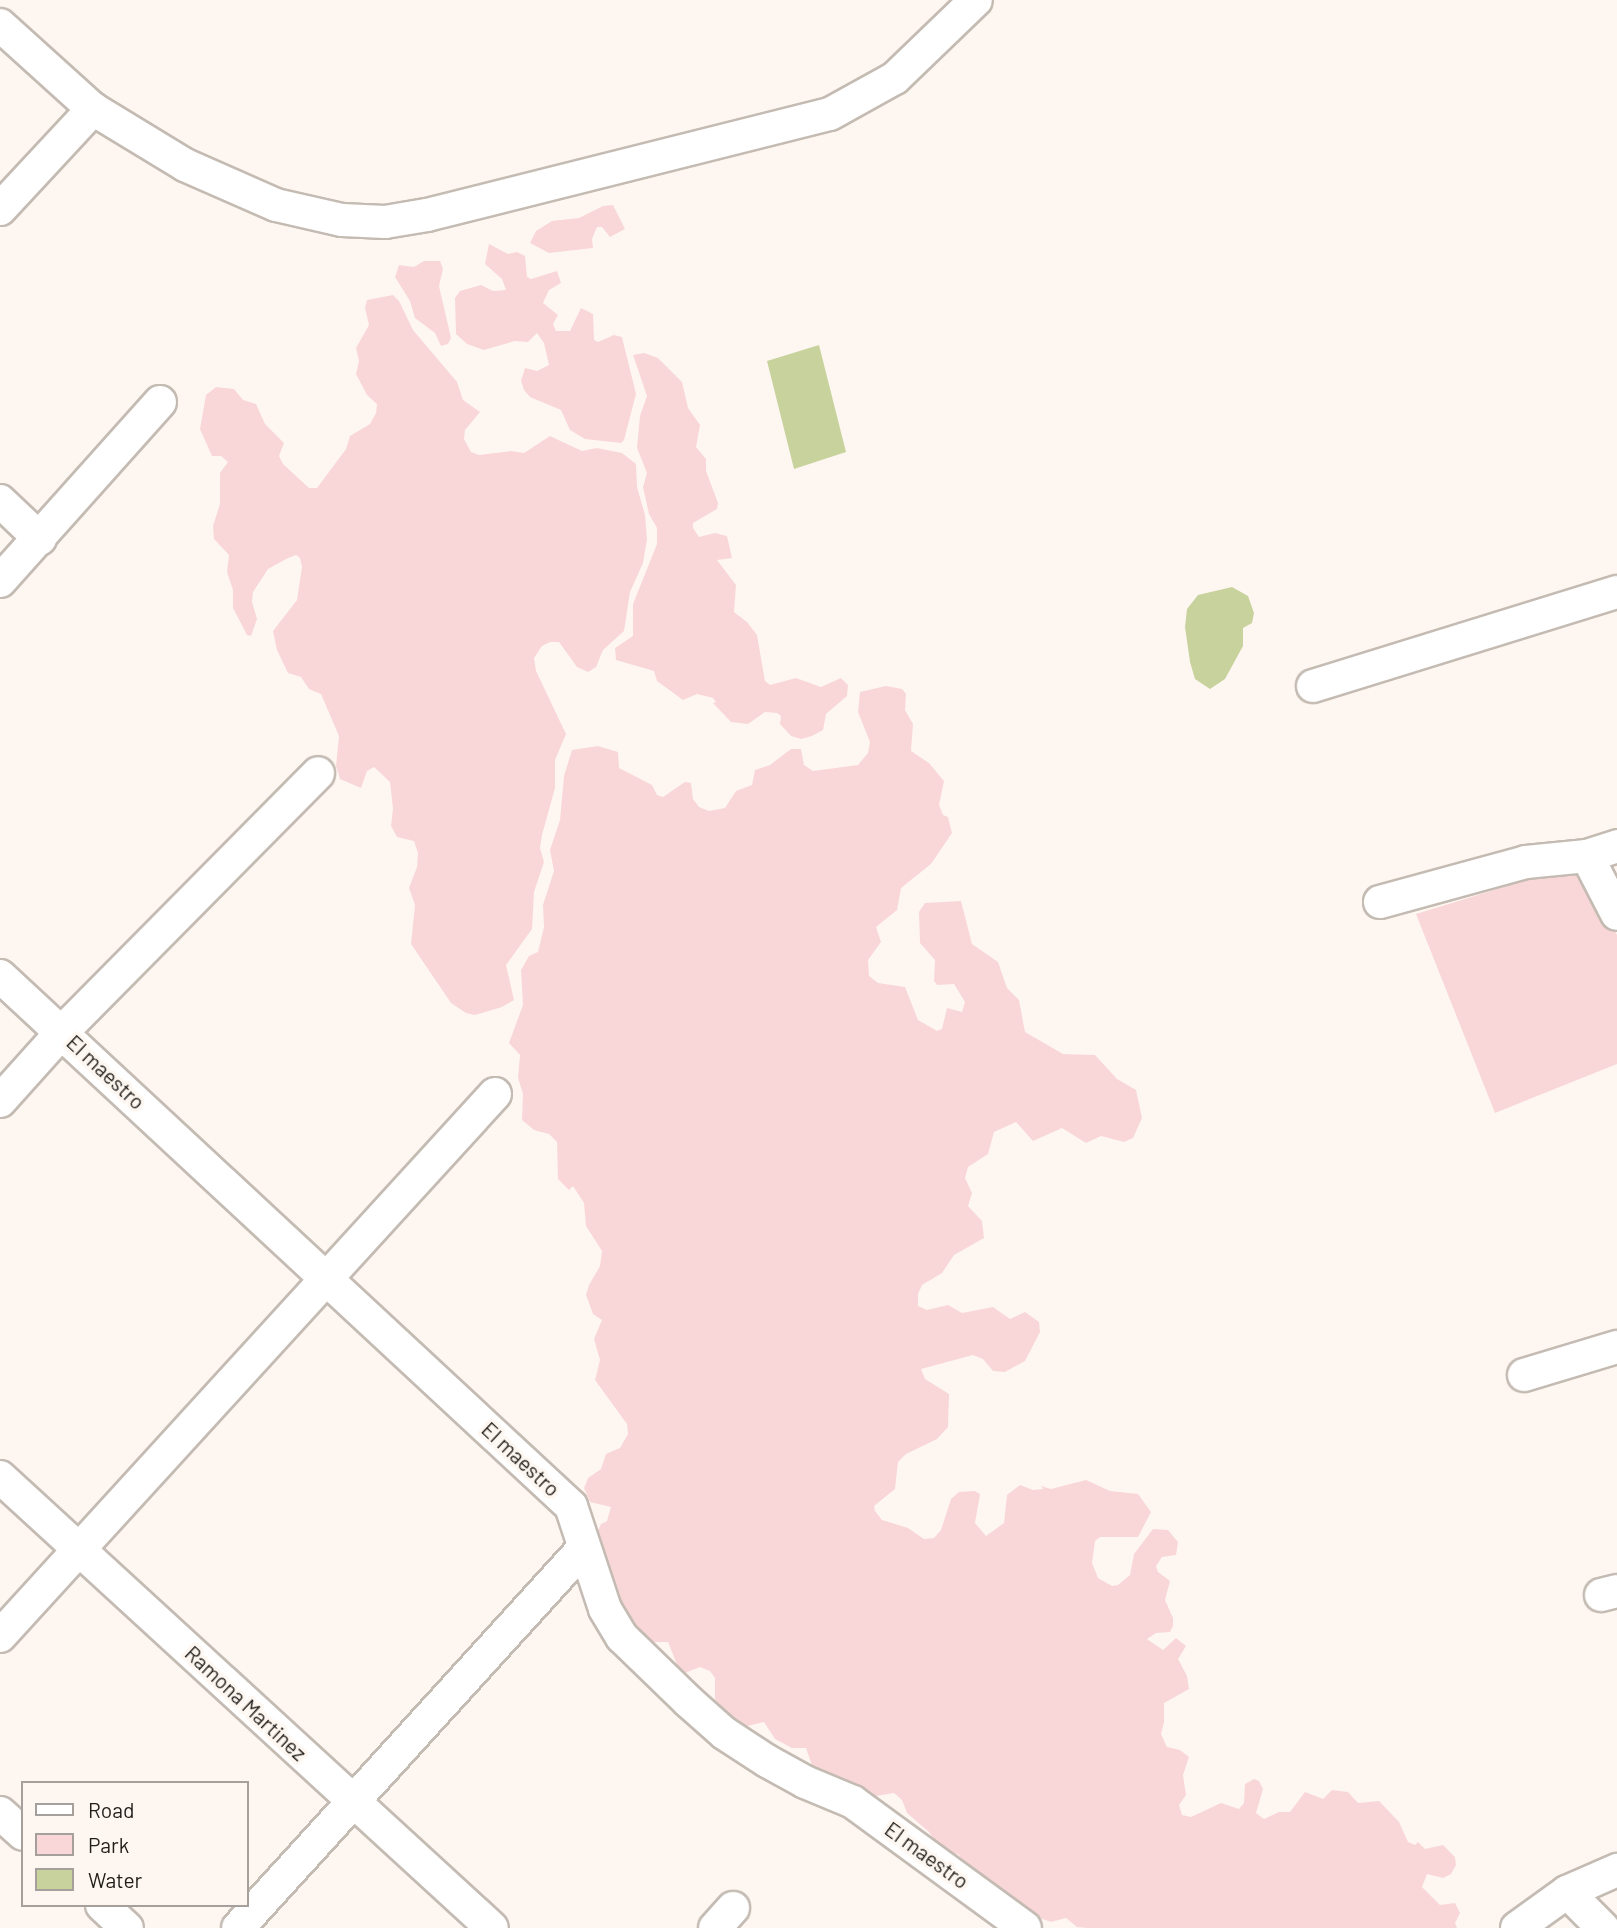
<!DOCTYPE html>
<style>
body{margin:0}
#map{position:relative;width:1617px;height:1928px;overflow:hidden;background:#fef7f1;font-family:Barlow,sans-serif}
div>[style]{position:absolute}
.green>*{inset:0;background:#f9d7d9}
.water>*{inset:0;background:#c8d29d}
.roads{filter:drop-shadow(2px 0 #c4bbb3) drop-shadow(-2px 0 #c4bbb3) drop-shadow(0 2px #c4bbb3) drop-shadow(0 -2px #c4bbb3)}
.minor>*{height:32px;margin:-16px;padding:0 16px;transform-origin:16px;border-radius:16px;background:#fff}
span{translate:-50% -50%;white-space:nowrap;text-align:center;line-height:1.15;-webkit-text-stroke:7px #fef7f1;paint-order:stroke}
.street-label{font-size:21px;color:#201d1a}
.legend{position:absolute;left:21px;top:1781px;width:228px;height:126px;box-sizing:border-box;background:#fef7f1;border:2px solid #a5a09b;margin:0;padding:9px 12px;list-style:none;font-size:21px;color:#201d1a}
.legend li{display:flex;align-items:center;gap:14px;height:35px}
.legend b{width:35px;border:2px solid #a5a09b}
</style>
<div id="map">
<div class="green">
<i style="clip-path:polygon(613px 205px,625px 229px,610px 237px,602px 227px,597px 227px,592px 239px,593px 248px,549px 253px,530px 243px,536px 231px,552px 221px,579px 218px,603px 206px)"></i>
<i style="clip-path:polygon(489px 244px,508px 254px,517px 252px,525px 256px,527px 277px,531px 279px,557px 271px,561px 283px,549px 290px,543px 303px,558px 315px,553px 324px,556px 331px,570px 331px,581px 308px,593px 314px,594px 340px,598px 342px,614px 335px,622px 337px,636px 394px,624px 440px,621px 443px,585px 439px,570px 430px,561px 410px,530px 397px,524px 390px,521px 381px,525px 368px,537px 371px,549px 365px,544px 343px,537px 333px,528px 342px,515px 341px,484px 350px,467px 344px,456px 334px,455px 298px,460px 291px,481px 285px,493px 291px,506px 290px,502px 279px,485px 264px)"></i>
<i style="clip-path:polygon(424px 261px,440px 261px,443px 269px,439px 286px,451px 338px,448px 344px,441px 346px,435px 333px,415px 318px,410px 301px,395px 277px,399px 265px,414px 267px)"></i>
<i style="clip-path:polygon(393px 295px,399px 301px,413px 330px,457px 382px,463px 400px,480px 412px,465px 430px,464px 439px,471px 452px,479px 455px,511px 451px,524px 453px,550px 436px,582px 451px,597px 448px,622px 453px,636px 464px,637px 487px,645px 515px,647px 539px,643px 563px,630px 592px,624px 631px,603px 650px,596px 667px,588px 672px,577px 667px,559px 642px,550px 642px,542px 646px,534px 658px,536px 671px,566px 734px,555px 760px,555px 788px,542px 835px,540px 848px,544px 862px,534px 892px,532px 929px,506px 965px,514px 1000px,502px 1007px,475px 1015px,466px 1013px,451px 1003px,411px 944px,415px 905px,409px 888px,417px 867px,418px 853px,414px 841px,397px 837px,391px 826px,393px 809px,390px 782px,374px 767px,367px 771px,361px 788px,340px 779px,336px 766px,339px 736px,321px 694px,309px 689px,301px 677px,288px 673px,277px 650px,273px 631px,297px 600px,302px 567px,300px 558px,296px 555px,288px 558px,268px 569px,253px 592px,252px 602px,257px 619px,251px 636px,247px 635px,233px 608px,233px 590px,227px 572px,229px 555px,214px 539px,213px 526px,220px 504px,220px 473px,228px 462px,221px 456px,212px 456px,200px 429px,206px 395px,216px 387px,234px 389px,243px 400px,256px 404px,265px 424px,284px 443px,279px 456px,283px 464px,309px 488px,317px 488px,346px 449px,350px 436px,370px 424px,376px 413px,377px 404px,367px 395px,356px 374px,359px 361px,356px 348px,369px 325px,365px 308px,367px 300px)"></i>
<i style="clip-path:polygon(644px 353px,658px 358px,682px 382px,688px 408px,700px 425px,696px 447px,706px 459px,706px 471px,718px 503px,717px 509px,693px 523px,693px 528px,699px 537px,715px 533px,727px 536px,732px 558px,717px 560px,736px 585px,734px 612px,747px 622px,757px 635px,765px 681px,770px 685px,796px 678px,821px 687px,841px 678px,848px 685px,847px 696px,826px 714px,823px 730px,812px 736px,801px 739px,791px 736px,780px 724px,781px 716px,777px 713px,765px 712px,748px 724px,731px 722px,713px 703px,716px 702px,713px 698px,697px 694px,683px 700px,657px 681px,654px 671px,616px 660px,615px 648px,633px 636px,633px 604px,657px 544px,657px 528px,649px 514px,643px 487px,647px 473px,637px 448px,640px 416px,647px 396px,633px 355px)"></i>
<i style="clip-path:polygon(886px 686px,902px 689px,906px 694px,905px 710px,913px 724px,911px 751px,929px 763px,944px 781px,939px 805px,943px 815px,948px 817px,952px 833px,931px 864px,901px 888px,897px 910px,876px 927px,881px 942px,868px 960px,869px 976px,878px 983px,905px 987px,918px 1020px,937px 1031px,942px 1029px,947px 1008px,962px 1012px,965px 1002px,954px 984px,937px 985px,934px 981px,935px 960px,920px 943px,919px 912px,925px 903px,961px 901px,972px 944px,998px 962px,1007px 988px,1019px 1000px,1025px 1032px,1063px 1054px,1095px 1055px,1117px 1079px,1136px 1090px,1142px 1118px,1133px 1138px,1124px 1142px,1101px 1136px,1086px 1143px,1062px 1128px,1033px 1141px,1016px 1122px,994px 1132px,988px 1154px,968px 1167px,965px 1178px,972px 1193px,968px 1206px,982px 1221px,984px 1238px,954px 1255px,942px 1273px,922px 1285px,918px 1294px,918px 1306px,927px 1310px,948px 1305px,962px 1313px,993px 1307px,1010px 1319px,1025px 1312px,1039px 1322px,1040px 1332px,1025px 1361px,1005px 1372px,993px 1371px,983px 1359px,973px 1355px,921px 1369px,925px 1379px,949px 1394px,948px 1427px,937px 1439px,906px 1454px,898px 1462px,895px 1489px,874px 1506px,875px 1511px,882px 1520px,908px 1528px,924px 1539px,934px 1538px,941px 1530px,951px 1499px,959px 1492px,975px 1491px,980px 1494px,975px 1523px,986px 1536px,1004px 1523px,1007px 1495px,1020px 1485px,1033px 1490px,1043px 1489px,1041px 1486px,1051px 1489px,1086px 1480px,1110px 1491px,1138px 1494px,1151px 1512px,1138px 1537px,1100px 1537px,1095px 1541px,1092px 1563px,1098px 1578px,1112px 1586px,1118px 1585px,1130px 1575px,1134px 1554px,1153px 1529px,1168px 1530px,1178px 1542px,1176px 1555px,1162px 1557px,1156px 1566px,1158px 1572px,1170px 1581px,1165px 1600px,1173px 1618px,1173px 1626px,1170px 1632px,1156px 1633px,1147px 1639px,1163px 1650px,1176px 1638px,1186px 1646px,1178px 1659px,1187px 1676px,1189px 1689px,1164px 1703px,1164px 1722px,1161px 1734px,1167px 1747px,1180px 1750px,1189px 1757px,1183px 1775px,1186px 1795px,1179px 1805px,1182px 1815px,1191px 1817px,1221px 1803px,1239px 1809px,1244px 1803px,1245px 1784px,1254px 1779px,1259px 1781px,1263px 1789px,1256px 1813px,1264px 1819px,1279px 1812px,1290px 1812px,1305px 1792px,1323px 1799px,1332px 1790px,1348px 1792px,1358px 1803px,1379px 1801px,1399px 1822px,1408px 1842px,1415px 1845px,1418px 1842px,1425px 1849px,1443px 1845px,1455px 1857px,1456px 1865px,1451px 1874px,1443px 1878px,1427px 1874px,1422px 1887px,1440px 1905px,1455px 1903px,1460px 1913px,1455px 1923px,1457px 1928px,1087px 1928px,1077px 1927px,1066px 1918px,1051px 1922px,1023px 1912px,967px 1869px,959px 1855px,939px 1847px,929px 1832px,907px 1813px,902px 1800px,894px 1793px,870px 1797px,841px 1777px,823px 1779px,815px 1774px,806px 1748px,792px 1748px,775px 1739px,764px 1722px,747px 1726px,734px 1721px,715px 1699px,715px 1678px,710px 1671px,700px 1667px,685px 1673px,680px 1672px,668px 1642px,647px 1642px,619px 1618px,596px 1535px,601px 1524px,607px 1521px,611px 1507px,590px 1502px,584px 1488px,588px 1478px,601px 1469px,606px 1454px,620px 1448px,628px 1434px,627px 1424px,595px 1380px,600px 1360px,594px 1339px,602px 1320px,593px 1314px,586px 1295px,589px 1285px,600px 1266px,602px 1251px,586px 1226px,584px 1203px,573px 1186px,569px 1190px,558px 1179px,557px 1142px,549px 1134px,534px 1130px,522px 1120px,523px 1094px,518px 1078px,520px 1055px,509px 1043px,523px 1005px,521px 970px,529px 956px,538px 952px,544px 927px,543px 905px,554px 871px,550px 850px,560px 820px,564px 776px,572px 750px,598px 746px,618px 752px,619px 768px,652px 785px,657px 795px,663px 797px,685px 782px,691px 783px,693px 799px,699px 807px,709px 811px,725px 808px,736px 791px,752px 785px,755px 770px,770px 765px,791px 749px,801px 749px,804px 765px,813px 771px,858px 765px,868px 753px,870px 742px,858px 712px,860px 692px)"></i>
<i style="clip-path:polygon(1582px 863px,1617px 935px,1617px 1064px,1495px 1113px,1416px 914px)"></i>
</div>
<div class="water">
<i style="clip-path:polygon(819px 345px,846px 452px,794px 469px,767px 361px)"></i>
<i style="clip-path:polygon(1232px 587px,1248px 596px,1254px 613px,1252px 623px,1243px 628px,1243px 646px,1225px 679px,1210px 689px,1195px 679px,1190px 662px,1185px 627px,1187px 609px,1198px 595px)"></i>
</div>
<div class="roads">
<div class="minor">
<i style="left:0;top:25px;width:125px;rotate:42.1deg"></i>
<i style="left:93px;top:109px;width:108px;rotate:31.3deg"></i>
<i style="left:185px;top:165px;width:99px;rotate:23.7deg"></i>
<i style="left:276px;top:205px;width:68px;rotate:12.8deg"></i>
<i style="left:342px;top:220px;width:43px;rotate:2.7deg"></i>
<i style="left:385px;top:222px;width:43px;rotate:-9.5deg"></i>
<i style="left:427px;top:215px;width:415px;rotate:-14.1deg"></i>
<i style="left:830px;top:114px;width:74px;rotate:-29deg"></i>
<i style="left:895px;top:78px;width:112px;rotate:-43.9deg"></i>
<i style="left:0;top:209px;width:137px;rotate:-47.1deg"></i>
<i style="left:0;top:501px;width:55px;rotate:43.5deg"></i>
<i style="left:0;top:581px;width:240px;rotate:-48.2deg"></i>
<i style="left:1313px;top:686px;width:318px;rotate:-17.2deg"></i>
<i style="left:1587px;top:856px;width:65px;rotate:62.7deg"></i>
<i style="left:1380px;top:902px;width:151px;rotate:-15.3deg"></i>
<i style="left:1526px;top:862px;width:61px;rotate:-5.6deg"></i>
<i style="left:1587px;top:856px;width:32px;rotate:-18deg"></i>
<i style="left:0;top:976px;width:779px;rotate:42.87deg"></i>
<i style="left:571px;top:1506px;width:108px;rotate:71.7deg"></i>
<i style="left:605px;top:1609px;width:33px;rotate:59deg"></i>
<i style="left:622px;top:1637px;width:92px;rotate:44.1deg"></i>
<i style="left:688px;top:1701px;width:48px;rotate:41.6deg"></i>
<i style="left:724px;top:1733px;width:51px;rotate:33.1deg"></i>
<i style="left:767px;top:1761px;width:43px;rotate:28.9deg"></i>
<i style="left:805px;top:1782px;width:52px;rotate:22.6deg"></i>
<i style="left:853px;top:1802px;width:213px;rotate:36.2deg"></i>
<i style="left:0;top:1101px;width:93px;rotate:-48.1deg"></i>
<i style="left:62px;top:1032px;width:364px;rotate:-45.3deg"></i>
<i style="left:1524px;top:1375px;width:97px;rotate:-16.8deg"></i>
<i style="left:0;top:1477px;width:667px;rotate:42.51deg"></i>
<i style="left:1601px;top:1595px;width:16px;rotate:-14deg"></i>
<i style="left:0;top:1636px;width:734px;rotate:-47.6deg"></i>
<i style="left:0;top:1813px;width:31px;rotate:42deg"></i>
<i style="left:1567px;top:1892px;width:51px;rotate:45deg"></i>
<i style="left:102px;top:1905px;width:34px;rotate:43deg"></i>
<i style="left:238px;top:1928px;width:513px;rotate:-47.69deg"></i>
<i style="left:715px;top:1928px;width:27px;rotate:-48deg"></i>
<i style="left:1517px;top:1928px;width:62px;rotate:-35.8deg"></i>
<i style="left:1567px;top:1892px;width:55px;rotate:-23.7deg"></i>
</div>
</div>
<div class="street-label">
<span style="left:106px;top:1072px;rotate:43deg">El maestro</span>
<span style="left:521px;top:1459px;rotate:43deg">El maestro</span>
<span style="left:246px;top:1703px;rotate:43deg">Ramona Martinez</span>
<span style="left:927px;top:1855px;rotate:36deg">El maestro</span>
</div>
<ul class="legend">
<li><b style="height:9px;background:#fff"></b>Road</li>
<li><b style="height:19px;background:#f9d7d9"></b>Park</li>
<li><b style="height:19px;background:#c8d29d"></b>Water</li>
</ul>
</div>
